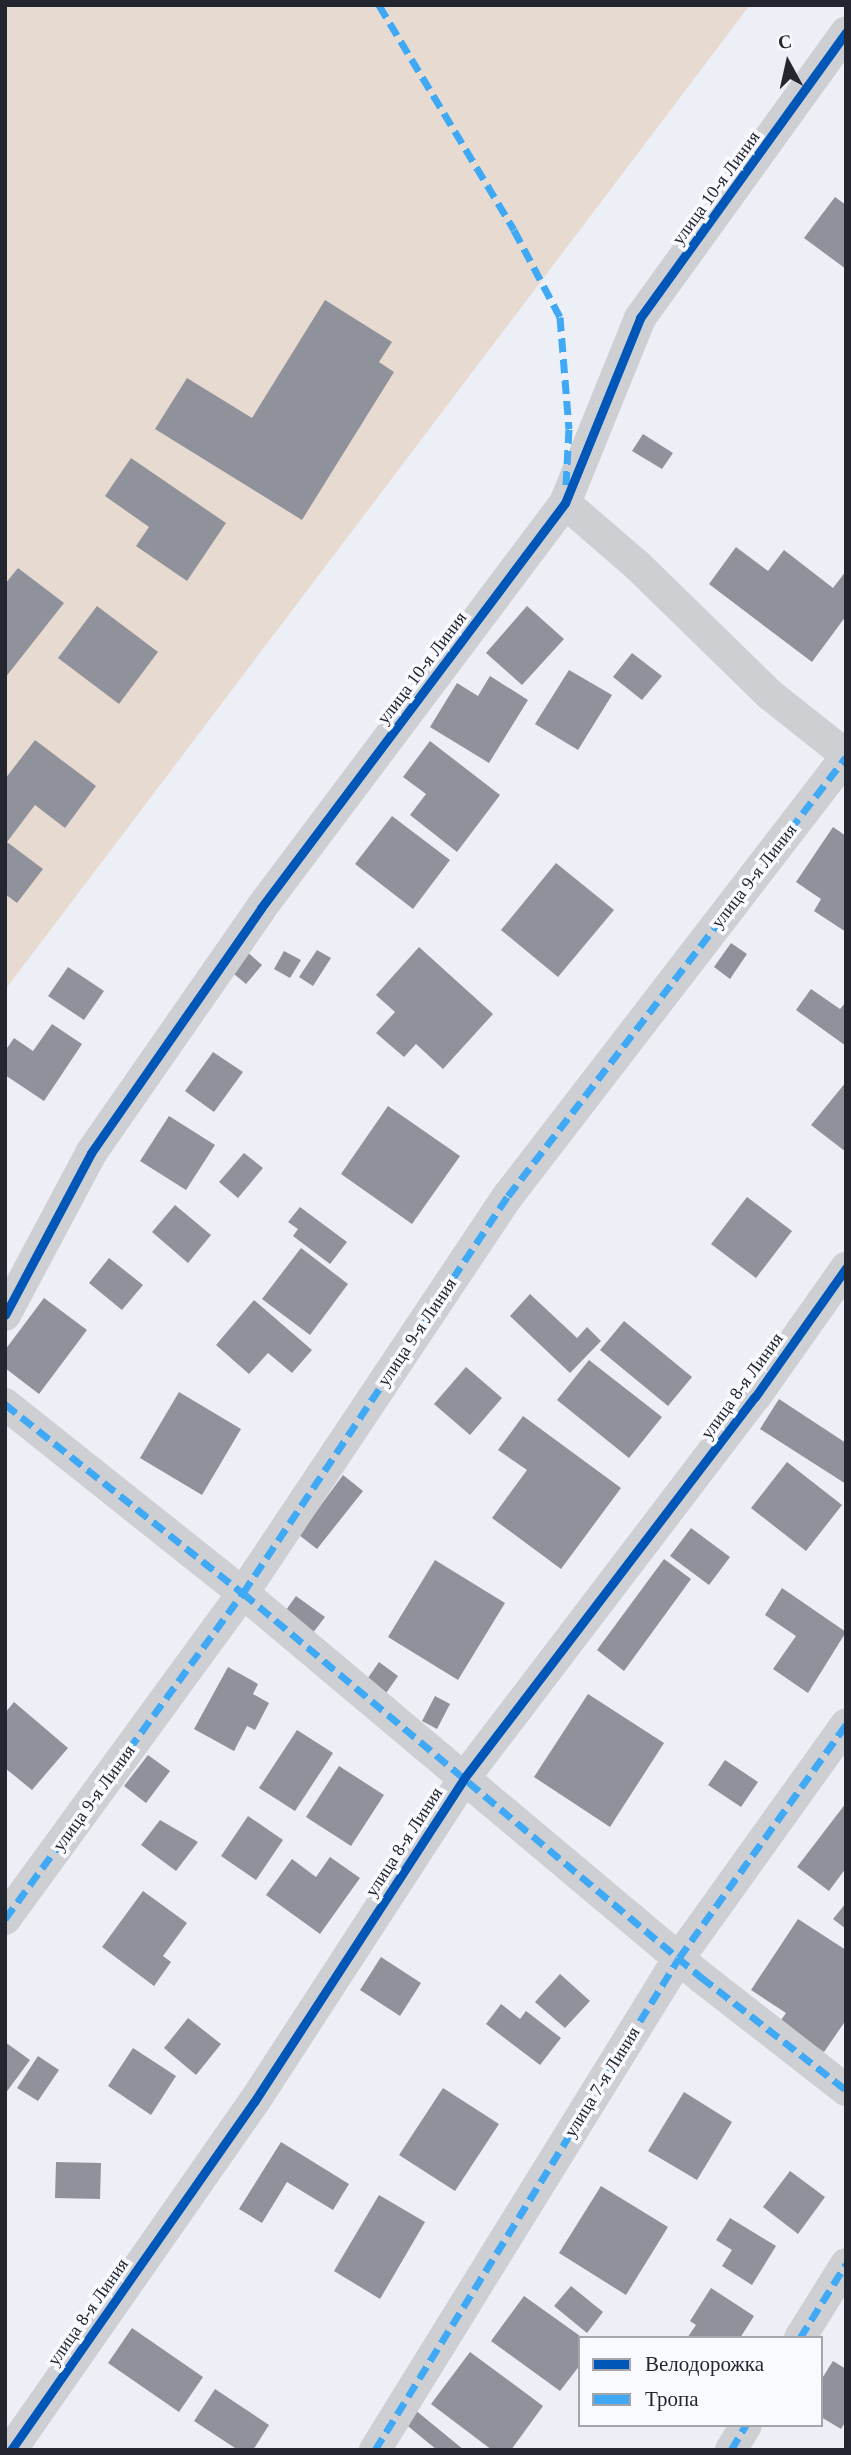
<!DOCTYPE html>
<meta charset="utf-8">
<style>
body{margin:0}
#map{position:relative;width:851px;height:2455px;overflow:hidden;background:#edeff7;font-family:Georgia,serif}
div>[style]{position:absolute}
.green>*{inset:0;background:#e7dbd1}
.building>*{inset:0;background:#90929b}
.street>*{height:32px;margin:-16px;padding:0 16px;transform-origin:16px;border-radius:16px;background:#cecfd3}
.quiet>*{height:7px;margin-top:-3.5px;transform-origin:0;background:repeating-linear-gradient(90deg,#3fa9f5 0 14px,transparent 0 21px)}
.cycleway>*{height:9px;margin:-4.5px;padding:0 4.5px;transform-origin:4.5px;border-radius:4.5px;background:#0057b8}
span{translate:-50% -50%;white-space:nowrap;text-align:center;line-height:1.15;-webkit-text-stroke:7px #f9faff;paint-order:stroke}
.street-label{font-size:18px;color:#23252f}
.frame{position:absolute;inset:0;border:7px solid #23252f;pointer-events:none}
.legend{position:absolute;left:578px;top:2336px;width:245px;height:91px;box-sizing:border-box;background:#f9faff;border:2px solid #a3a5ac;margin:0;padding:9px 12px;list-style:none;font-size:21px;color:#23252f}
.legend li{display:flex;align-items:center;gap:14px;height:35px}
.legend b{width:35px;border:2px solid #a3a5ac}
.north{position:absolute;left:753px;top:28px;width:70px;height:70px;-webkit-text-stroke:5px #f9faff;paint-order:stroke;rotate:352deg;font-size:19px;font-weight:700;line-height:28px;text-align:center;color:#23252f}
.north::after{content:'';display:block;margin:auto;width:24px;height:32px;background:#23252f;clip-path:polygon(50% 0,100% 100%,50% 72%,0 100%)}
</style>
<div id="map">
<div class="green">
<i style="clip-path:polygon(5px 5px,750px 5px,5px 990px)"></i>
</div>
<div class="building">
<i style="clip-path:polygon(835px 197px,846px 205px,846px 269px,804px 238px)"></i>
<i style="clip-path:polygon(325px 300px,392px 342px,379px 362px,394px 372px,302px 520px,155px 429px,187px 378px,252px 418px)"></i>
<i style="clip-path:polygon(643px 434px,673px 453px,662px 469px,632px 451px)"></i>
<i style="clip-path:polygon(131px 458px,226px 523px,187px 581px,136px 546px,149px 527px,105px 496px)"></i>
<i style="clip-path:polygon(736px 547px,768px 571px,784px 550px,833px 588px,846px 571px,846px 616px,812px 662px,709px 584px)"></i>
<i style="clip-path:polygon(18px 568px,64px 603px,5px 678px,5px 584px)"></i>
<i style="clip-path:polygon(97px 606px,158px 652px,119px 704px,58px 658px)"></i>
<i style="clip-path:polygon(527px 606px,564px 639px,522px 685px,486px 653px)"></i>
<i style="clip-path:polygon(632px 653px,662px 676px,642px 700px,613px 677px)"></i>
<i style="clip-path:polygon(569px 670px,612px 695px,578px 750px,535px 724px)"></i>
<i style="clip-path:polygon(490px 676px,528px 700px,489px 763px,430px 727px,457px 683px,478px 696px)"></i>
<i style="clip-path:polygon(35px 740px,96px 786px,65px 828px,35px 805px,7px 842px,43px 869px,17px 903px,5px 894px,5px 779px)"></i>
<i style="clip-path:polygon(430px 741px,500px 795px,457px 852px,410px 815px,426px 794px,403px 777px)"></i>
<i style="clip-path:polygon(392px 816px,450px 860px,413px 909px,355px 864px)"></i>
<i style="clip-path:polygon(833px 827px,846px 836px,846px 932px,814px 911px,821px 899px,796px 882px)"></i>
<i style="clip-path:polygon(556px 863px,614px 910px,558px 977px,501px 930px)"></i>
<i style="clip-path:polygon(731px 943px,747px 954px,730px 979px,714px 967px)"></i>
<i style="clip-path:polygon(419px 947px,493px 1014px,443px 1069px,416px 1044px,404px 1057px,376px 1033px,395px 1012px,376px 995px)"></i>
<i style="clip-path:polygon(245px 950px,262px 965px,246px 984px,228px 969px)"></i>
<i style="clip-path:polygon(317px 950px,331px 958px,313px 986px,299px 977px)"></i>
<i style="clip-path:polygon(284px 951px,301px 960px,290px 978px,274px 969px)"></i>
<i style="clip-path:polygon(68px 967px,104px 991px,84px 1020px,48px 996px)"></i>
<i style="clip-path:polygon(811px 989px,840px 1009px,846px 1002px,846px 1046px,796px 1010px)"></i>
<i style="clip-path:polygon(52px 1024px,82px 1044px,44px 1101px,5px 1075px,5px 1051px,14px 1038px,33px 1051px)"></i>
<i style="clip-path:polygon(213px 1052px,243px 1072px,214px 1112px,185px 1091px)"></i>
<i style="clip-path:polygon(846px 1082px,846px 1152px,811px 1125px)"></i>
<i style="clip-path:polygon(388px 1106px,460px 1156px,412px 1224px,341px 1174px)"></i>
<i style="clip-path:polygon(169px 1116px,215px 1145px,186px 1190px,140px 1161px)"></i>
<i style="clip-path:polygon(244px 1153px,263px 1168px,238px 1198px,219px 1182px)"></i>
<i style="clip-path:polygon(747px 1197px,792px 1231px,756px 1278px,711px 1244px)"></i>
<i style="clip-path:polygon(175px 1205px,211px 1235px,188px 1263px,152px 1232px)"></i>
<i style="clip-path:polygon(300px 1207px,347px 1242px,330px 1264px,293px 1236px,298px 1229px,288px 1222px)"></i>
<i style="clip-path:polygon(301px 1248px,348px 1284px,310px 1335px,262px 1299px)"></i>
<i style="clip-path:polygon(109px 1258px,143px 1285px,122px 1310px,89px 1283px)"></i>
<i style="clip-path:polygon(530px 1294px,577px 1338px,587px 1327px,601px 1341px,570px 1373px,510px 1316px)"></i>
<i style="clip-path:polygon(44px 1298px,87px 1330px,39px 1394px,5px 1368px,5px 1350px)"></i>
<i style="clip-path:polygon(254px 1300px,312px 1350px,292px 1373px,268px 1353px,249px 1374px,216px 1345px)"></i>
<i style="clip-path:polygon(624px 1321px,692px 1377px,668px 1406px,600px 1350px)"></i>
<i style="clip-path:polygon(589px 1360px,662px 1417px,629px 1458px,557px 1400px)"></i>
<i style="clip-path:polygon(466px 1367px,502px 1398px,470px 1435px,434px 1404px)"></i>
<i style="clip-path:polygon(179px 1392px,241px 1429px,202px 1495px,140px 1458px)"></i>
<i style="clip-path:polygon(779px 1399px,846px 1443px,846px 1484px,760px 1429px)"></i>
<i style="clip-path:polygon(523px 1416px,621px 1488px,561px 1569px,492px 1518px,527px 1470px,498px 1450px)"></i>
<i style="clip-path:polygon(787px 1462px,842px 1505px,806px 1551px,751px 1508px)"></i>
<i style="clip-path:polygon(343px 1475px,363px 1491px,317px 1549px,299px 1535px)"></i>
<i style="clip-path:polygon(691px 1528px,730px 1557px,709px 1585px,670px 1556px)"></i>
<i style="clip-path:polygon(664px 1559px,691px 1579px,624px 1671px,597px 1650px)"></i>
<i style="clip-path:polygon(435px 1560px,505px 1603px,458px 1680px,388px 1637px)"></i>
<i style="clip-path:polygon(782px 1588px,846px 1632px,808px 1693px,773px 1669px,796px 1636px,765px 1615px)"></i>
<i style="clip-path:polygon(296px 1596px,325px 1617px,309px 1638px,281px 1617px)"></i>
<i style="clip-path:polygon(379px 1662px,398px 1676px,382px 1699px,363px 1685px)"></i>
<i style="clip-path:polygon(228px 1667px,258px 1684px,253px 1694px,269px 1703px,255px 1730px,247px 1726px,234px 1751px,194px 1729px)"></i>
<i style="clip-path:polygon(588px 1694px,664px 1743px,610px 1827px,534px 1777px)"></i>
<i style="clip-path:polygon(435px 1696px,450px 1704px,437px 1729px,422px 1721px)"></i>
<i style="clip-path:polygon(14px 1702px,68px 1748px,32px 1790px,5px 1768px,5px 1713px)"></i>
<i style="clip-path:polygon(297px 1730px,333px 1753px,295px 1811px,259px 1788px)"></i>
<i style="clip-path:polygon(148px 1755px,170px 1771px,146px 1803px,124px 1786px)"></i>
<i style="clip-path:polygon(725px 1760px,758px 1782px,741px 1807px,708px 1785px)"></i>
<i style="clip-path:polygon(339px 1766px,384px 1795px,351px 1846px,306px 1817px)"></i>
<i style="clip-path:polygon(846px 1803px,846px 1868px,829px 1891px,797px 1867px)"></i>
<i style="clip-path:polygon(248px 1816px,283px 1840px,256px 1880px,221px 1856px)"></i>
<i style="clip-path:polygon(160px 1820px,198px 1842px,176px 1871px,141px 1845px)"></i>
<i style="clip-path:polygon(330px 1857px,360px 1878px,320px 1934px,266px 1895px,292px 1859px,316px 1877px)"></i>
<i style="clip-path:polygon(143px 1891px,187px 1923px,163px 1956px,171px 1962px,154px 1986px,102px 1947px)"></i>
<i style="clip-path:polygon(846px 1903px,846px 1929px,833px 1919px)"></i>
<i style="clip-path:polygon(798px 1919px,846px 1950px,846px 2020px,824px 2052px,779px 2023px,786px 2013px,751px 1990px)"></i>
<i style="clip-path:polygon(381px 1957px,421px 1983px,400px 2016px,360px 1990px)"></i>
<i style="clip-path:polygon(560px 1974px,590px 2001px,565px 2028px,535px 2002px)"></i>
<i style="clip-path:polygon(501px 2004px,520px 2019px,526px 2011px,561px 2038px,540px 2065px,486px 2024px)"></i>
<i style="clip-path:polygon(188px 2018px,221px 2044px,196px 2075px,164px 2048px)"></i>
<i style="clip-path:polygon(5px 2042px,30px 2060px,5px 2094px)"></i>
<i style="clip-path:polygon(133px 2048px,176px 2076px,151px 2115px,108px 2086px)"></i>
<i style="clip-path:polygon(38px 2056px,59px 2070px,38px 2101px,17px 2088px)"></i>
<i style="clip-path:polygon(443px 2088px,499px 2124px,455px 2191px,399px 2155px)"></i>
<i style="clip-path:polygon(684px 2092px,732px 2122px,697px 2180px,648px 2151px)"></i>
<i style="clip-path:polygon(281px 2142px,349px 2184px,333px 2210px,287px 2182px,262px 2223px,239px 2209px)"></i>
<i style="clip-path:polygon(56px 2162px,101px 2163px,100px 2199px,55px 2198px)"></i>
<i style="clip-path:polygon(790px 2171px,825px 2197px,798px 2234px,763px 2207px)"></i>
<i style="clip-path:polygon(601px 2186px,668px 2227px,626px 2295px,559px 2253px)"></i>
<i style="clip-path:polygon(379px 2195px,425px 2222px,380px 2299px,334px 2271px)"></i>
<i style="clip-path:polygon(730px 2218px,776px 2246px,752px 2285px,722px 2266px,732px 2250px,716px 2240px)"></i>
<i style="clip-path:polygon(571px 2286px,603px 2312px,587px 2333px,554px 2306px)"></i>
<i style="clip-path:polygon(711px 2288px,754px 2316px,740px 2338px,687px 2338px,696px 2325px,690px 2321px)"></i>
<i style="clip-path:polygon(524px 2296px,580px 2336px,580px 2365px,560px 2391px,491px 2341px)"></i>
<i style="clip-path:polygon(132px 2328px,203px 2377px,179px 2412px,108px 2363px)"></i>
<i style="clip-path:polygon(470px 2352px,543px 2406px,511px 2450px,492px 2450px,431px 2404px)"></i>
<i style="clip-path:polygon(833px 2361px,846px 2369px,846px 2421px,841px 2429px,821px 2417px,821px 2380px)"></i>
<i style="clip-path:polygon(215px 2389px,269px 2425px,253px 2450px,238px 2450px,194px 2421px)"></i>
<i style="clip-path:polygon(414px 2409px,464px 2450px,437px 2450px,403px 2422px)"></i>
</div>
<div class="street">
<i style="left:565px;top:503px;width:96px;rotate:40.8deg"></i>
<i style="left:638px;top:566px;width:183px;rotate:44.3deg"></i>
<i style="left:769px;top:694px;width:98px;rotate:38.4deg"></i>
<i style="left:5px;top:1315px;width:183px;rotate:-62deg"></i>
<i style="left:91px;top:1153px;width:298px;rotate:-55.2deg"></i>
<i style="left:261px;top:908px;width:506px;rotate:-53.11deg"></i>
<i style="left:565px;top:503px;width:200px;rotate:-67.9deg"></i>
<i style="left:640px;top:318px;width:352px;rotate:-54.2deg"></i>
<i style="left:5px;top:1404px;width:304px;rotate:38.5deg"></i>
<i style="left:243px;top:1593px;width:598px;rotate:39.98deg"></i>
<i style="left:701px;top:1977px;width:184px;rotate:37.9deg"></i>
<i style="left:5px;top:1919px;width:404px;rotate:-53.9deg"></i>
<i style="left:243px;top:1593px;width:477px;rotate:-56.3deg"></i>
<i style="left:508px;top:1196px;width:554px;rotate:-52.41deg"></i>
<i style="left:800px;top:2338px;width:87px;rotate:-58.1deg"></i>
<i style="left:11px;top:2450px;width:424px;rotate:-55.1deg"></i>
<i style="left:254px;top:2102px;width:387px;rotate:-57deg"></i>
<i style="left:465px;top:1777px;width:478px;rotate:-52.7deg"></i>
<i style="left:755px;top:1397px;width:158px;rotate:-54.8deg"></i>
<i style="left:375px;top:2450px;width:578px;rotate:-58.29deg"></i>
<i style="left:679px;top:1958px;width:287px;rotate:-54.4deg"></i>
<i style="left:731px;top:2450px;width:29px;rotate:-59deg"></i>
</div>
<div class="quiet">
<i style="left:379px;top:5px;width:262px;rotate:59deg"></i>
<i style="left:514px;top:230px;width:98px;rotate:62.1deg"></i>
<i style="left:560px;top:317px;width:112px;rotate:85.4deg"></i>
<i style="left:569px;top:429px;width:56px;rotate:93.1deg"></i>
<i style="left:5px;top:1404px;width:304px;rotate:38.5deg"></i>
<i style="left:243px;top:1593px;width:598px;rotate:39.98deg"></i>
<i style="left:701px;top:1977px;width:184px;rotate:37.9deg"></i>
<i style="left:5px;top:1919px;width:404px;rotate:-53.9deg"></i>
<i style="left:243px;top:1593px;width:477px;rotate:-56.3deg"></i>
<i style="left:508px;top:1196px;width:554px;rotate:-52.41deg"></i>
<i style="left:800px;top:2338px;width:87px;rotate:-58.1deg"></i>
<i style="left:375px;top:2450px;width:578px;rotate:-58.29deg"></i>
<i style="left:679px;top:1958px;width:287px;rotate:-54.4deg"></i>
<i style="left:731px;top:2450px;width:29px;rotate:-59deg"></i>
</div>
<div class="cycleway">
<i style="left:5px;top:1315px;width:183px;rotate:-62deg"></i>
<i style="left:91px;top:1153px;width:298px;rotate:-55.2deg"></i>
<i style="left:261px;top:908px;width:506px;rotate:-53.11deg"></i>
<i style="left:565px;top:503px;width:200px;rotate:-67.9deg"></i>
<i style="left:640px;top:318px;width:352px;rotate:-54.2deg"></i>
<i style="left:11px;top:2450px;width:424px;rotate:-55.1deg"></i>
<i style="left:254px;top:2102px;width:387px;rotate:-57deg"></i>
<i style="left:465px;top:1777px;width:478px;rotate:-52.7deg"></i>
<i style="left:755px;top:1397px;width:158px;rotate:-54.8deg"></i>
</div>
<div class="street-label">
<span style="left:716px;top:188px;rotate:-54deg">улица 10-я Линия</span>
<span style="left:422px;top:668px;rotate:-53deg">улица 10-я Линия</span>
<span style="left:754px;top:876px;rotate:-52deg">улица 9-я Линия</span>
<span style="left:417px;top:1332px;rotate:-56deg">улица 9-я Линия</span>
<span style="left:742px;top:1386px;rotate:-54deg">улица 8-я Линия</span>
<span style="left:94px;top:1798px;rotate:-54deg">улица 9-я Линия</span>
<span style="left:404px;top:1842px;rotate:-57deg">улица 8-я Линия</span>
<span style="left:602px;top:2082px;rotate:-58deg">улица 7-я Линия</span>
<span style="left:88px;top:2312px;rotate:-55deg">улица 8-я Линия</span>
</div>
<div class="frame"></div>
<ul class="legend">
<li><b style="height:9px;background:#0057b8"></b>Велодорожка</li>
<li><b style="height:9px;background:#3fa9f5"></b>Тропа</li>
</ul>
<div class="north">С</div>
</div>
